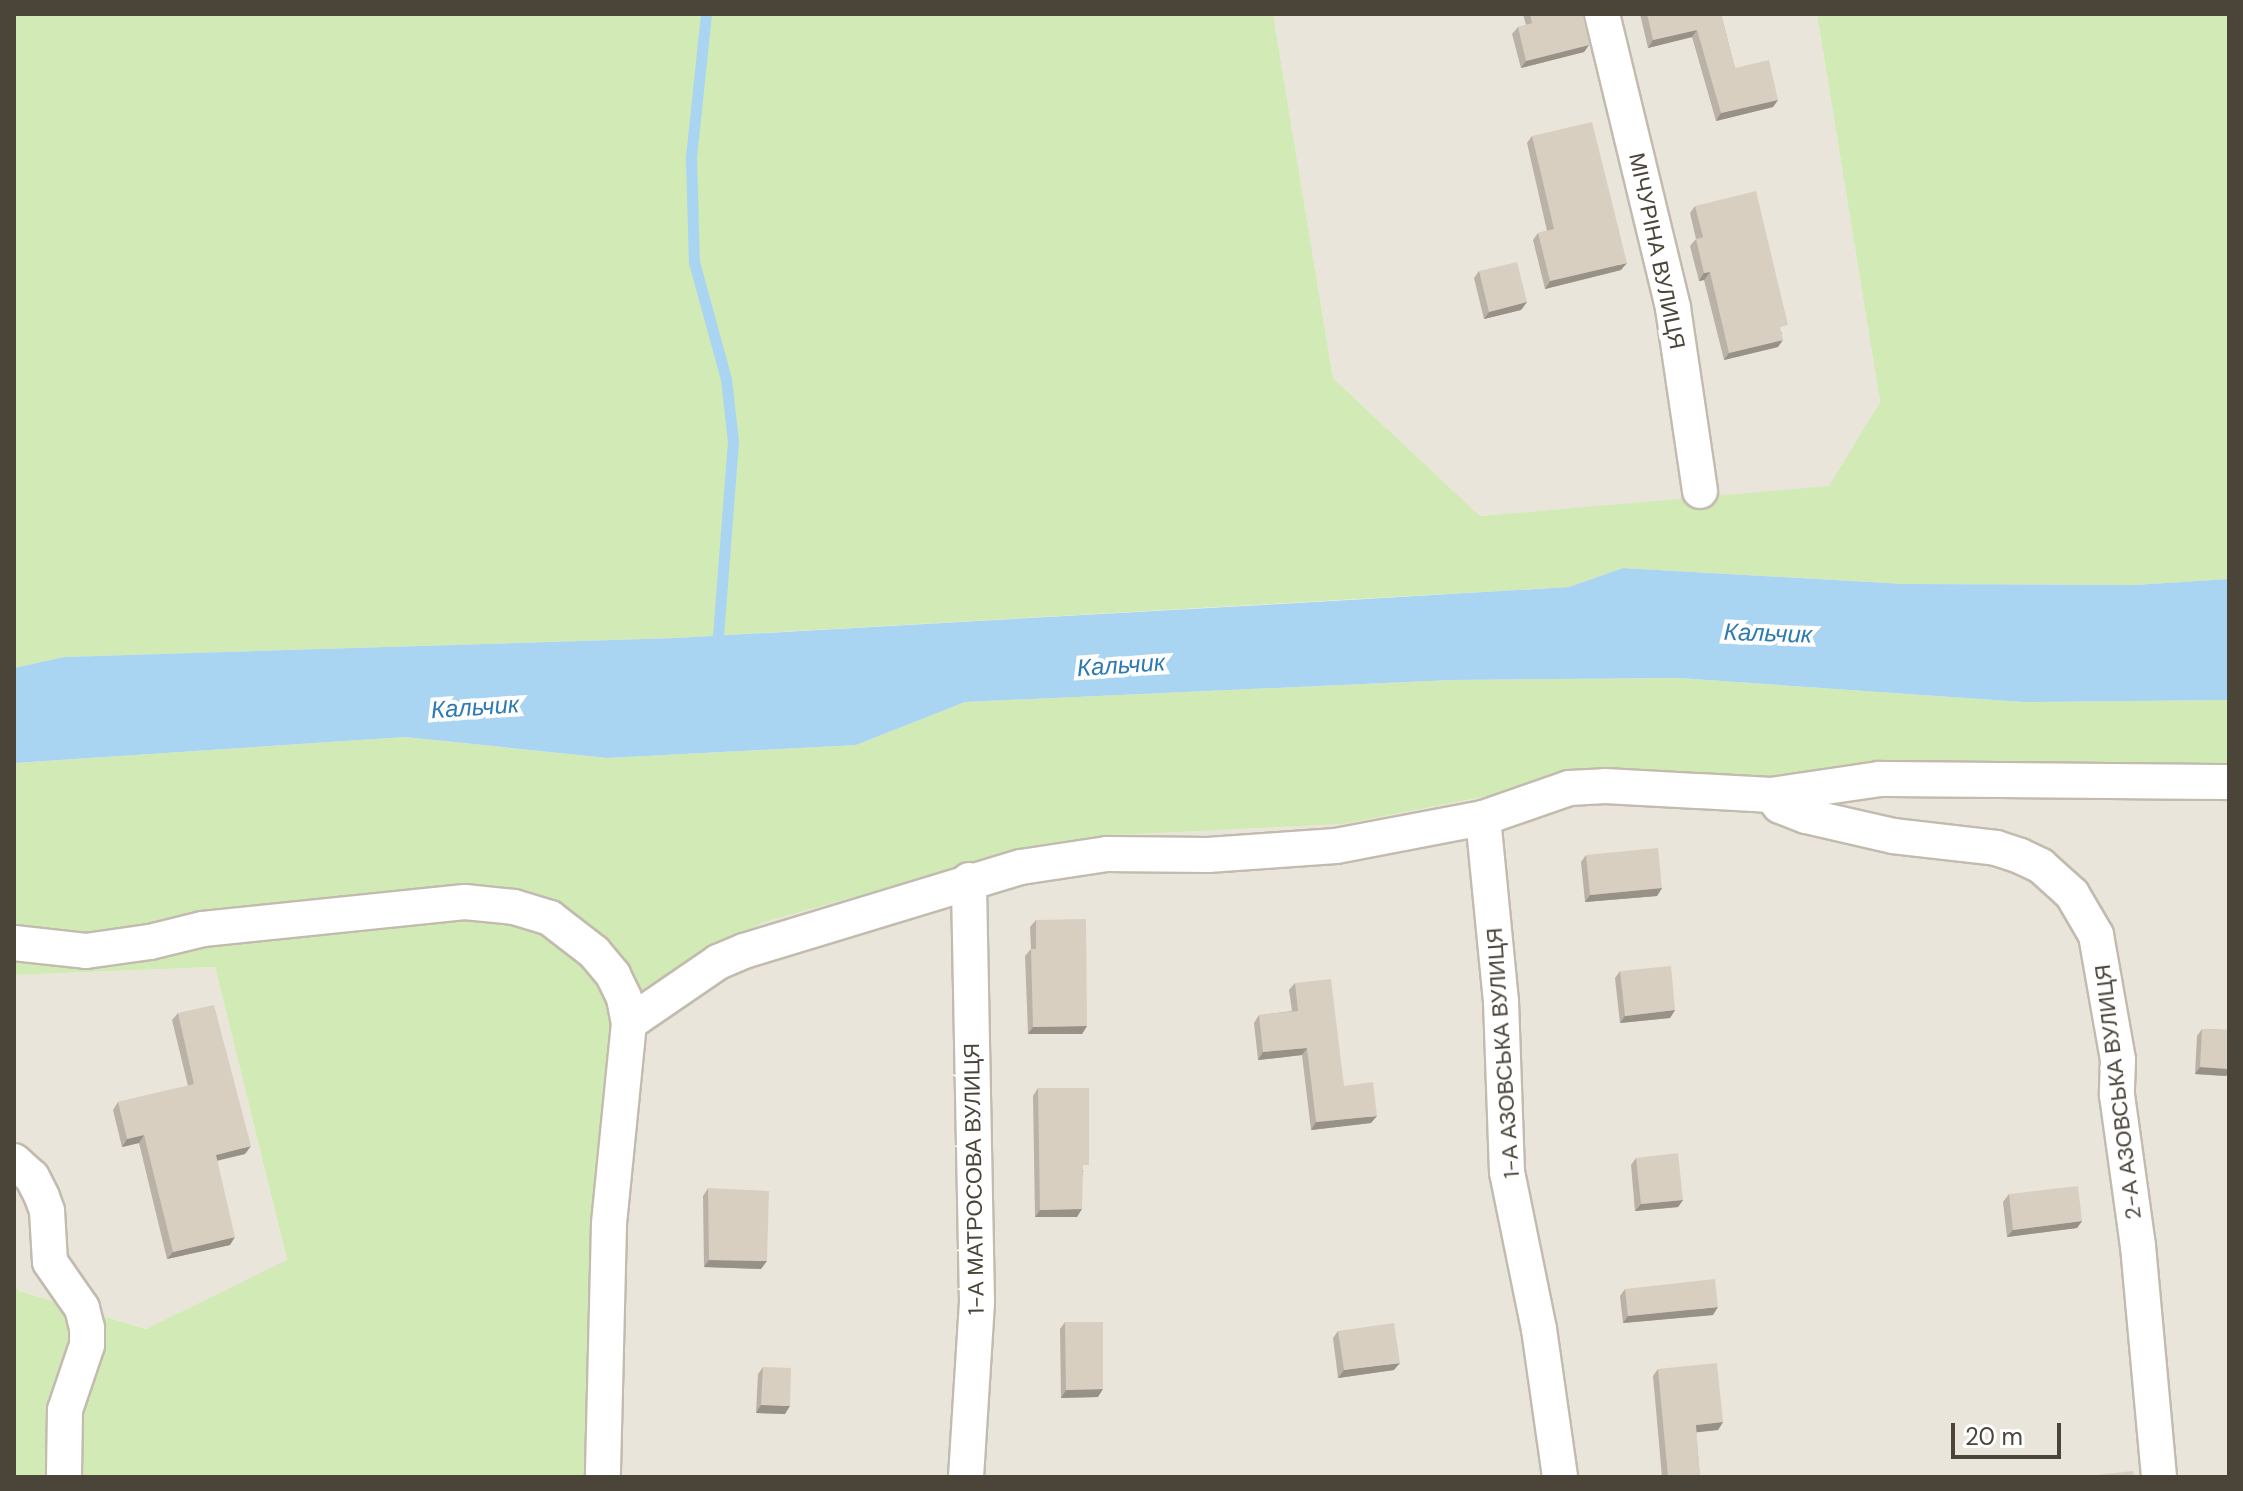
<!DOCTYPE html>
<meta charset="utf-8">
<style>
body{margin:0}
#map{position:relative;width:2243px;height:1491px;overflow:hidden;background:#f6f3ec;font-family:"DM Sans",sans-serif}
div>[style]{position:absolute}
.residential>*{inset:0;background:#eae5da}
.green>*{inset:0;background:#d2eab5}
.water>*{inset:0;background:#a9d4f2}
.stream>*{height:11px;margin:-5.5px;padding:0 5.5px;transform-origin:5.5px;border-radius:5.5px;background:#a9d4f2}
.roads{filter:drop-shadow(2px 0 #c2bbae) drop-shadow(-2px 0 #c2bbae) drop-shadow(0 2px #c2bbae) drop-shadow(0 -2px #c2bbae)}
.street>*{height:34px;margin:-17px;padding:0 17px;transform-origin:17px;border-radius:17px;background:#fff}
.wall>*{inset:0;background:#bab2a6}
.shaded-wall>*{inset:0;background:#979187}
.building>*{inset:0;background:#d8cfc1}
span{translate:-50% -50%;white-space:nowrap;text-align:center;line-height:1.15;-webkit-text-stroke:8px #fff;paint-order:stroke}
.street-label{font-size:22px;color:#4b4439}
.water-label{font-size:24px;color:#2e7ab2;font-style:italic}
.frame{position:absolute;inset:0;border:16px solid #4b4439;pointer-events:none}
.scale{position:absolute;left:1951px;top:1423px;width:110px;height:36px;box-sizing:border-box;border:4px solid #4b4439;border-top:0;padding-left:10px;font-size:24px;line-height:28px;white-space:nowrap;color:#4b4439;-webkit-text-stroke:6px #fff;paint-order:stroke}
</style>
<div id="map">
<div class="residential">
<i style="clip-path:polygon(1273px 14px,1817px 14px,1880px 402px,1829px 487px,1480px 516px,1333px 378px)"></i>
<i style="clip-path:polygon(1902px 762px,2229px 766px,2229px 1477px,601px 1477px,633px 1024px,720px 946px,762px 923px,1037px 845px,1099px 836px,1344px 824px,1508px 792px,1566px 771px,1644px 769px,1830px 791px)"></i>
<i style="clip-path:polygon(215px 967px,287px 1261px,146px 1329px,19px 1291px,14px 1281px,14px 975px)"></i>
</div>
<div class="green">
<i style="clip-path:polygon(14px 14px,1273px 14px,1333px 378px,1480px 516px,1829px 486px,1880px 402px,1817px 14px,2229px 14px,2229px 579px,2134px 585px,1904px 584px,1623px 568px,1569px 587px,676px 638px,64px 657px,14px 668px)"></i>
<i style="clip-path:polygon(1679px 678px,2023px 702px,2229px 700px,2229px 766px,1902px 762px,1830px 791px,1644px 769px,1566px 771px,1508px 792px,1344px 824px,1099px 836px,1037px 845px,762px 923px,720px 946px,633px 1025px,601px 1477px,14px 1477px,14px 1281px,19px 1291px,146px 1329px,287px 1260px,215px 967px,14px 975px,14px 763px,405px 737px,608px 758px,856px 745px,965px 702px,1451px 680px)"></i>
</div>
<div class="water">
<i style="clip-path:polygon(1623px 568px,1904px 584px,2134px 585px,2229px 579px,2229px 700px,2023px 702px,1679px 678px,1451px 680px,965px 702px,856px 745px,608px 758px,405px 737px,14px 763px,14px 668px,64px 657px,676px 638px,1332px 601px,1569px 587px)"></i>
</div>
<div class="stream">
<i style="left:706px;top:14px;width:144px;rotate:96deg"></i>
<i style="left:691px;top:157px;width:105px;rotate:88.4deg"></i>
<i style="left:694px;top:262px;width:121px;rotate:74.7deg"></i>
<i style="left:726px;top:379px;width:62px;rotate:83.6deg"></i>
<i style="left:733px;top:441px;width:207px;rotate:94.4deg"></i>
</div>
<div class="roads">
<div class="street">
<i style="left:1602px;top:14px;width:302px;rotate:76.4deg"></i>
<i style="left:1673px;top:308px;width:185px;rotate:81.6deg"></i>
<i style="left:1771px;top:795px;width:14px;rotate:51deg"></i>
<i style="left:1780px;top:806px;width:28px;rotate:21deg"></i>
<i style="left:1806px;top:816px;width:89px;rotate:12.9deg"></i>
<i style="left:1893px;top:836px;width:104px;rotate:6.6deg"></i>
<i style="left:1996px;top:848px;width:25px;rotate:18deg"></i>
<i style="left:2020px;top:856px;width:23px;rotate:25deg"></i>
<i style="left:2041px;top:866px;width:42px;rotate:42.1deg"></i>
<i style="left:2072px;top:894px;width:48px;rotate:59.7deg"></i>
<i style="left:2096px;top:935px;width:127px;rotate:80deg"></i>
<i style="left:2118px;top:1060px;width:35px;rotate:92deg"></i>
<i style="left:2117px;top:1095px;width:152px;rotate:82.1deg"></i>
<i style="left:2138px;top:1246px;width:232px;rotate:84.8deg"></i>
<i style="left:1483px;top:818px;width:184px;rotate:84.4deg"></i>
<i style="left:1501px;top:1001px;width:171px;rotate:88deg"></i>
<i style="left:1507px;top:1172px;width:160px;rotate:78.5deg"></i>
<i style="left:1539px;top:1329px;width:149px;rotate:81.9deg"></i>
<i style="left:14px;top:943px;width:72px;rotate:6.3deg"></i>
<i style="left:86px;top:951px;width:65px;rotate:-8deg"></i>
<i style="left:150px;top:942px;width:55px;rotate:-13.8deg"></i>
<i style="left:203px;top:929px;width:263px;rotate:-5.9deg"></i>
<i style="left:465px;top:902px;width:49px;rotate:5.8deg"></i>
<i style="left:514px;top:907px;width:38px;rotate:17deg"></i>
<i style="left:550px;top:918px;width:56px;rotate:37.7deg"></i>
<i style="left:594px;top:952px;width:30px;rotate:50deg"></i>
<i style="left:613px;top:975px;width:25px;rotate:64deg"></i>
<i style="left:624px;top:998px;width:25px;rotate:79deg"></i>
<i style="left:629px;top:1023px;width:203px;rotate:95.7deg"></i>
<i style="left:609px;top:1225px;width:252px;rotate:91.4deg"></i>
<i style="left:629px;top:1023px;width:108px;rotate:-34.4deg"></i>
<i style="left:718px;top:962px;width:28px;rotate:-23deg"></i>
<i style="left:744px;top:951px;width:289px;rotate:-16.9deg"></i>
<i style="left:1021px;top:867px;width:87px;rotate:-8.6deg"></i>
<i style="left:1107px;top:854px;width:101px;rotate:0.6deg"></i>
<i style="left:1208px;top:855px;width:128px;rotate:-4deg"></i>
<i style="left:1336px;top:846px;width:150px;rotate:-10.8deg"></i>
<i style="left:1483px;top:818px;width:91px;rotate:-19.2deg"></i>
<i style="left:1569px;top:788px;width:36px;rotate:-3deg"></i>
<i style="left:1605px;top:786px;width:166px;rotate:3.1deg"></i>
<i style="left:1771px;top:795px;width:109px;rotate:-8.4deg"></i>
<i style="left:1879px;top:779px;width:350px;rotate:0.5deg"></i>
<i style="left:14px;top:1161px;width:24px;rotate:42deg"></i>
<i style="left:32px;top:1177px;width:22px;rotate:63deg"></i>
<i style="left:42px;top:1197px;width:15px;rotate:70deg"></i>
<i style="left:47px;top:1211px;width:51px;rotate:86.6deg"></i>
<i style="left:50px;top:1262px;width:56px;rotate:55.2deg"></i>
<i style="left:82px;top:1308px;width:21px;rotate:76deg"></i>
<i style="left:87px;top:1328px;width:17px;rotate:90deg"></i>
<i style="left:87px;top:1345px;width:69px;rotate:108.7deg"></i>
<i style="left:65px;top:1410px;width:67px;rotate:90.9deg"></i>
<i style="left:966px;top:1477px;width:175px;rotate:-86.4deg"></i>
<i style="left:977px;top:1302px;width:422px;rotate:-91.1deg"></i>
</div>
</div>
<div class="wall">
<i style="clip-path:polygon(1523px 14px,1583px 14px,1589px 45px,1584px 52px,1521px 68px,1512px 34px,1518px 27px,1526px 25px)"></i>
<i style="clip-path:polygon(1640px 14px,1721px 14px,1735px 68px,1778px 100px,1773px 107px,1716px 121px,1692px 37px,1648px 48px)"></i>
<i style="clip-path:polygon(1532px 136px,1621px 270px,1545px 289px,1533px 240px,1538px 233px,1547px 231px,1527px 143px)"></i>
<i style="clip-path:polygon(1695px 206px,1782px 333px,1778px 347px,1724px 360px,1704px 280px,1699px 281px,1690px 246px,1696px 239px,1690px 213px)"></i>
<i style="clip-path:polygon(1479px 271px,1527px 302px,1521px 310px,1484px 319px,1474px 278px)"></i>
<i style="clip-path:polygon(1586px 855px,1662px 888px,1657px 896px,1585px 902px,1581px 862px)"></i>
<i style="clip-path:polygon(1036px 920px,1087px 1026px,1082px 1034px,1028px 1034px,1025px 956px,1031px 949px,1030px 927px)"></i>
<i style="clip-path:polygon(1620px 971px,1675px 1010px,1670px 1018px,1620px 1023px,1615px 978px)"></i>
<i style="clip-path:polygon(1295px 983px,1344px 1086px,1371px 1123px,1311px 1130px,1302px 1055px,1258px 1060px,1254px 1023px,1259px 1015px,1292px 1011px,1289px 990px)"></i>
<i style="clip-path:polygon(178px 1013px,245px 1154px,217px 1161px,230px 1245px,167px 1259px,139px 1143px,122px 1147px,113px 1110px,118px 1102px,188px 1086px,172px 1020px)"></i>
<i style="clip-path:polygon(2202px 1029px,2229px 1030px,2229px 1071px,2226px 1076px,2195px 1074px,2197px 1036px)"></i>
<i style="clip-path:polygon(1038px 1088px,1084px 1172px,1083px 1172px,1077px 1217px,1035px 1217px,1033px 1096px)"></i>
<i style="clip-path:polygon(1636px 1158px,1683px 1200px,1678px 1207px,1635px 1211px,1631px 1165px)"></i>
<i style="clip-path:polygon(708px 1188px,761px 1269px,704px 1267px,703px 1196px)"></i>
<i style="clip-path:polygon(2009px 1194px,2082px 1221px,2077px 1228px,2007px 1237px,2003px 1202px)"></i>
<i style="clip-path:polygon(1625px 1289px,1713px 1315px,1623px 1323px,1620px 1296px)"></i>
<i style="clip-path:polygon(1065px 1322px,1098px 1397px,1061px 1398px,1060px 1329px)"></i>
<i style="clip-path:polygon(1338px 1331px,1394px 1370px,1338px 1378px,1333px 1338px)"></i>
<i style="clip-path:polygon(763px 1367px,785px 1414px,756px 1413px,758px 1374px)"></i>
<i style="clip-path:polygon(1658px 1369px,1723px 1422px,1718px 1430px,1696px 1432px,1700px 1477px,1662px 1477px,1653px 1376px)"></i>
</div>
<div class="shaded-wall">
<i style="clip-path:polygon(1697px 30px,1692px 37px,1648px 48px,1653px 40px)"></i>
<i style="clip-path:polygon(1589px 45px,1584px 52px,1521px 68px,1526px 61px)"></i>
<i style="clip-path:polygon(1778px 100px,1773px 107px,1716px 121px,1721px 113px)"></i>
<i style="clip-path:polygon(1627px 263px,1621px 270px,1545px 289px,1550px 281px)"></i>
<i style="clip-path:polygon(1710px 272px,1704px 280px,1699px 281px,1704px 273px)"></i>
<i style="clip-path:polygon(1527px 302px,1521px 310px,1484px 319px,1489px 312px)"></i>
<i style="clip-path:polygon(1783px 340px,1778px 347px,1724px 360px,1729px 353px)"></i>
<i style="clip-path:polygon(1662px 888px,1657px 896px,1585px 902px,1590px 895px)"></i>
<i style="clip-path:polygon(1675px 1010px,1670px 1018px,1620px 1023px,1625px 1016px)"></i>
<i style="clip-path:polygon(1087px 1026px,1082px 1034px,1028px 1034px,1033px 1027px)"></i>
<i style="clip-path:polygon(1307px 1048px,1302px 1055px,1258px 1060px,1263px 1052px)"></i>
<i style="clip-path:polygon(2200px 1067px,2229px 1069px,2229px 1071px,2226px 1076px,2195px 1074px)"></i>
<i style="clip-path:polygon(1377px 1116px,1371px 1123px,1311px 1130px,1316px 1122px)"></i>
<i style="clip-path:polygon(144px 1135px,139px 1143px,122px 1147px,127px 1139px)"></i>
<i style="clip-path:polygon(251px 1146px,245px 1154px,210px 1162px,216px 1155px)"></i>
<i style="clip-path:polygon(1683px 1200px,1678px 1207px,1635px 1211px,1641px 1204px)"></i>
<i style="clip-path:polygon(1082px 1209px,1077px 1217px,1035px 1217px,1040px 1210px)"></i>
<i style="clip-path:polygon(2082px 1221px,2077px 1228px,2007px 1237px,2013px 1230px)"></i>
<i style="clip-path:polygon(235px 1237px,230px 1245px,167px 1259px,173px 1252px)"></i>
<i style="clip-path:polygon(709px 1260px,767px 1261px,761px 1269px,704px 1267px)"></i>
<i style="clip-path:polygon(1718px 1307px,1713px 1315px,1623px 1323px,1628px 1316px)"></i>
<i style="clip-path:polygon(1400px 1363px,1394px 1370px,1338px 1378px,1344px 1370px)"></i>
<i style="clip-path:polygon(1103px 1389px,1098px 1397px,1061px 1398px,1066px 1390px)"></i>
<i style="clip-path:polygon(761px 1405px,790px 1406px,785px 1414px,756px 1413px)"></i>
<i style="clip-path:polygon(1723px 1422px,1718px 1430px,1690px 1433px,1696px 1425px)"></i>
</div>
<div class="building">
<i style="clip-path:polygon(1530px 14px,1583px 14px,1589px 45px,1526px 61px,1518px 27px,1532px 23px)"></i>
<i style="clip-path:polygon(1647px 14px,1721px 14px,1735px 68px,1769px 60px,1778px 100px,1721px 113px,1697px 30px,1653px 40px)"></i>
<i style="clip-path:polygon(1592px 122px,1627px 263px,1550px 281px,1538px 233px,1554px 229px,1532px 136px)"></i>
<i style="clip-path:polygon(1756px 191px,1788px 325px,1780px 327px,1783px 340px,1729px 353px,1710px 272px,1704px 273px,1696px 239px,1703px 237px,1695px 206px)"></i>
<i style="clip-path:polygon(1517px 262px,1527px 302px,1489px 312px,1479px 271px)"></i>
<i style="clip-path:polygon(1658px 848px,1662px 888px,1590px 895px,1586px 855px)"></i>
<i style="clip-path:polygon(1086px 919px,1087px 1026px,1033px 1027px,1031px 949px,1036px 949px,1036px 920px)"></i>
<i style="clip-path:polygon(1671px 966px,1675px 1010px,1625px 1016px,1620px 971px)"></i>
<i style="clip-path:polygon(1331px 979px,1344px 1086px,1373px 1082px,1377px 1116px,1316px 1122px,1307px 1048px,1263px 1052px,1259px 1015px,1298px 1011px,1295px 983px)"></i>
<i style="clip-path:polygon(214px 1005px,251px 1146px,216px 1155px,235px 1237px,173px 1252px,144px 1135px,127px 1139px,118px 1102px,194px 1084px,178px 1013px)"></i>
<i style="clip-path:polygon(2202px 1029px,2229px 1030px,2229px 1069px,2200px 1067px)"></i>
<i style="clip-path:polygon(1038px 1088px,1089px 1088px,1089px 1165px,1083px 1165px,1082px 1209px,1040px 1210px)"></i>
<i style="clip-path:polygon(1678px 1153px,1683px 1200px,1641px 1204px,1636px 1158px)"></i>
<i style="clip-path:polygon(2078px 1186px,2082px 1221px,2013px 1230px,2009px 1194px)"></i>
<i style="clip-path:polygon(708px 1188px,769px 1191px,767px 1261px,709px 1260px)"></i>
<i style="clip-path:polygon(1715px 1279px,1718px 1307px,1628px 1316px,1625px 1289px)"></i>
<i style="clip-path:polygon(1065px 1322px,1103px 1322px,1103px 1389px,1066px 1390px)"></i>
<i style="clip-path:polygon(1394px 1323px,1400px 1363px,1344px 1370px,1338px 1331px)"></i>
<i style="clip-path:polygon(1717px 1363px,1723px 1422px,1696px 1425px,1700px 1477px,1668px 1477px,1658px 1369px)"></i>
<i style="clip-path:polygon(763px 1367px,791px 1368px,790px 1406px,761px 1405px)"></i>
<i style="clip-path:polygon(2133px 1471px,2134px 1477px,2087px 1476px)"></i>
</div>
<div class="street-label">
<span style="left:1657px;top:251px;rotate:78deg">МІЧУРІНА ВУЛИЦЯ</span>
<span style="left:1503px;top:1053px;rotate:-94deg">1-А АЗОВСЬКА ВУЛИЦЯ</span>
<span style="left:2118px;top:1092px;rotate:-97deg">2-А АЗОВСЬКА ВУЛИЦЯ</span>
<span style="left:974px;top:1179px;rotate:-91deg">1-А МАТРОСОВА ВУЛИЦЯ</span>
</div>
<div class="water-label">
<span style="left:1768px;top:633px;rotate:2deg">Кальчик</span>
<span style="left:1121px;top:665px;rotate:-4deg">Кальчик</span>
<span style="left:475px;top:707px;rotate:-4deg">Кальчик</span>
</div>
<div class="frame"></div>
<div class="scale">20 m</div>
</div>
